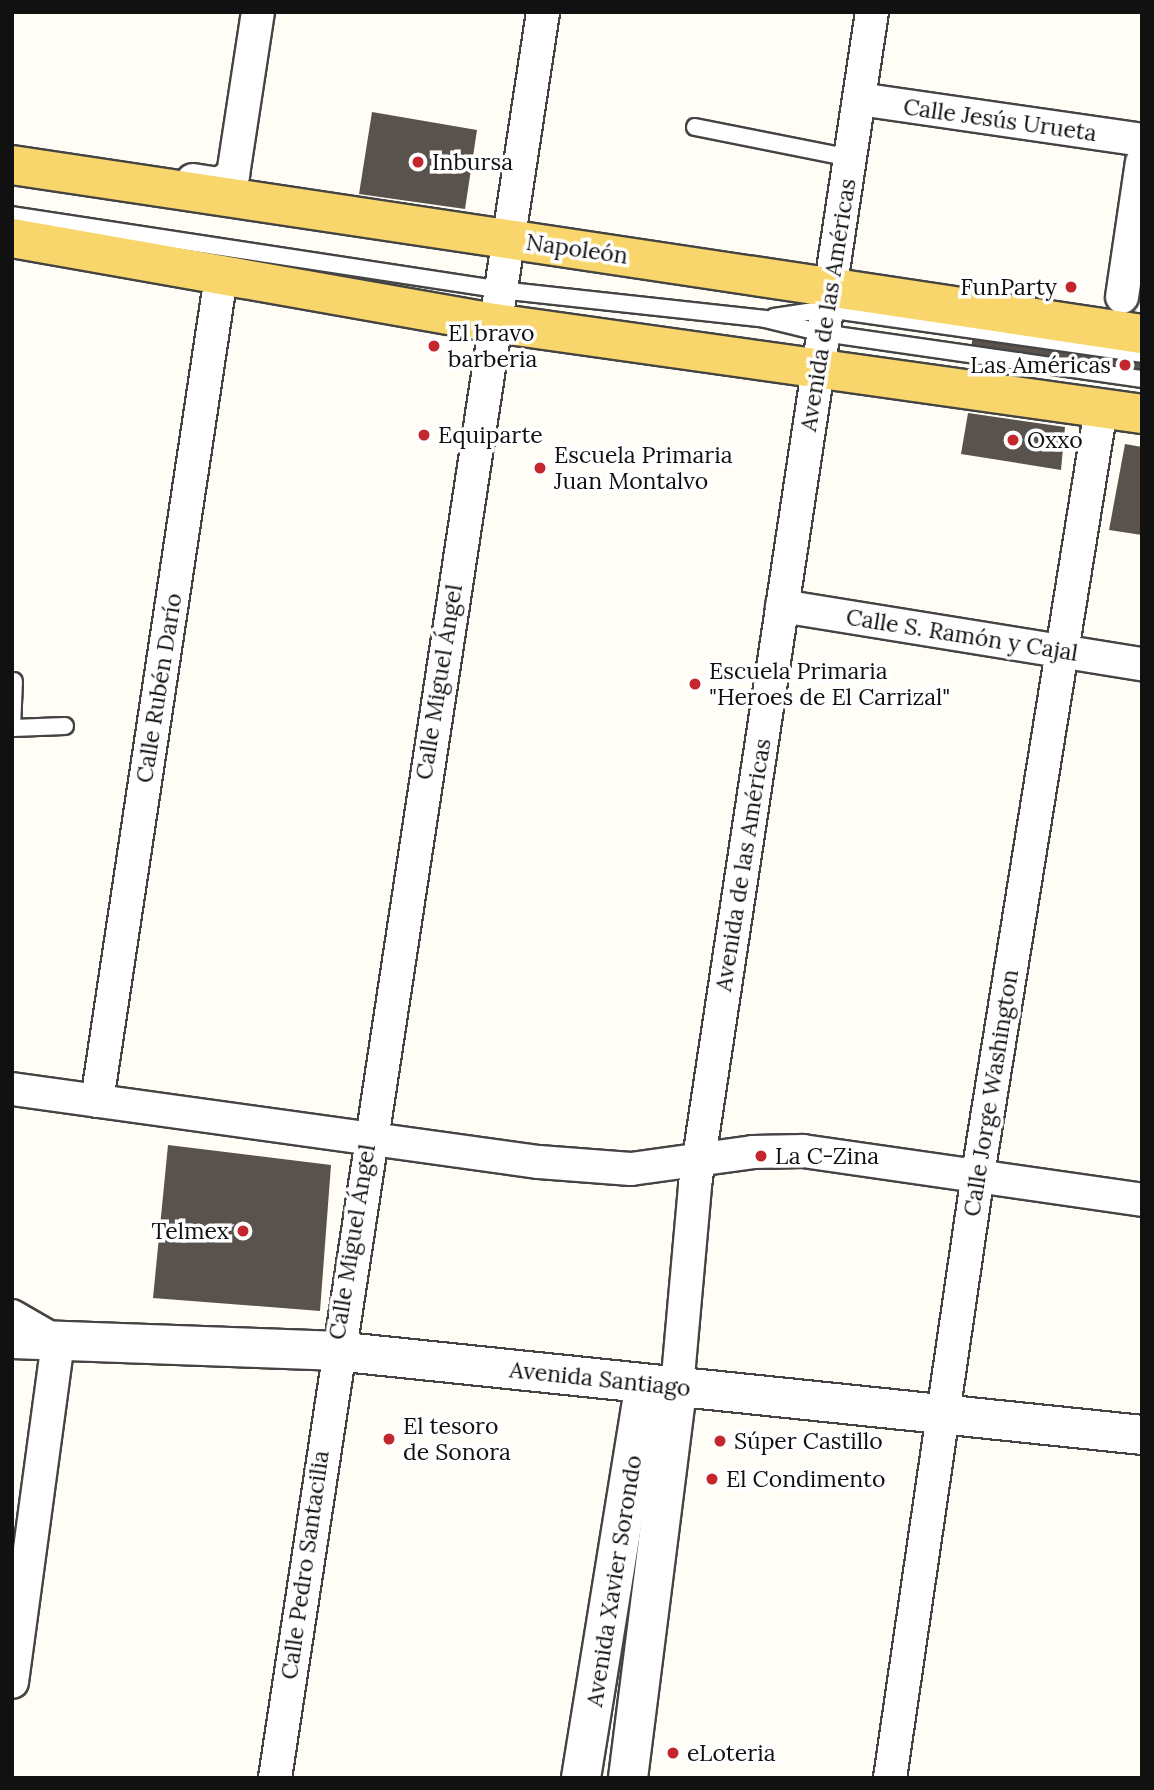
<!DOCTYPE html>
<meta charset="utf-8">
<style>
body{margin:0}
#map{position:relative;width:1154px;height:1790px;overflow:hidden;background:#fffdf5;font-family:Lora,serif}
div>[style]{position:absolute}
.building>*{inset:0;background:#5a524d}
.roads{filter:drop-shadow(2px 0 #444) drop-shadow(-2px 0 #444) drop-shadow(0 2px #444) drop-shadow(0 -2px #444)}
.service>*{height:16px;margin:-8px;padding:0 8px;transform-origin:8px;border-radius:8px;background:#fff}
.minor>*{height:32px;margin:-16px;padding:0 16px;transform-origin:16px;border-radius:16px;background:#fff}
.tertiary>*{height:38px;margin:-19px;padding:0 19px;transform-origin:19px;border-radius:19px;background:#fff}
.primary>*{height:38px;margin:-19px;padding:0 19px;transform-origin:19px;border-radius:19px;background:#f9d66b}
.dots>*{width:19px;height:19px;translate:-50% -50%;box-sizing:border-box;border:4px solid #fff;border-radius:50%}
span{translate:-50% -50%;white-space:nowrap;text-align:center;line-height:1.15;-webkit-text-stroke:7px #fff;paint-order:stroke}
.street-label{font-size:23px;color:#111}
.poi-label{font-size:23px;color:#111}
.left{translate:0 -50%;text-align:left}
.right{translate:-100% -50%;text-align:right}
.frame{position:absolute;inset:0;border:14px solid #111;pointer-events:none}
</style>
<div id="map">
<div class="building">
<i style="clip-path:polygon(372px 112px,477px 130px,465px 209px,359px 194px)"></i>
<i style="clip-path:polygon(974px 327px,1142px 351px,1142px 381px,970px 356px)"></i>
<i style="clip-path:polygon(968px 413px,1065px 427px,1061px 470px,961px 454px)"></i>
<i style="clip-path:polygon(1125px 444px,1142px 447px,1142px 535px,1109px 530px)"></i>
<i style="clip-path:polygon(168px 1145px,331px 1165px,320px 1311px,153px 1298px)"></i>
</div>
<div class="roads">
<div class="service">
<i style="left:695px;top:127px;width:158px;rotate:11.3deg"></i>
<i style="left:12px;top:215px;width:494px;rotate:8.7deg"></i>
<i style="left:500px;top:290px;width:267px;rotate:6.2deg"></i>
<i style="left:765px;top:319px;width:60px;rotate:13.6deg"></i>
<i style="left:823px;top:333px;width:322px;rotate:8.2deg"></i>
<i style="left:774px;top:317px;width:54px;rotate:-8.6deg"></i>
<i style="left:827px;top:309px;width:318px;rotate:8.1deg"></i>
<i style="left:12px;top:728px;width:47px;rotate:-87.6deg"></i>
<i style="left:13px;top:728px;width:52px;rotate:-2.2deg"></i>
</div>
<div class="minor">
<i style="left:859px;top:99px;width:286px;rotate:8.2deg"></i>
<i style="left:193px;top:180px;width:26px;rotate:9deg"></i>
<i style="left:219px;top:184px;width:17px;rotate:-33deg"></i>
<i style="left:233px;top:175px;width:165px;rotate:-81.3deg"></i>
<i style="left:1122px;top:297px;width:136px;rotate:-81.6deg"></i>
<i style="left:782px;top:606px;width:365px;rotate:9.2deg"></i>
<i style="left:12px;top:1089px;width:532px;rotate:7.89deg"></i>
<i style="left:539px;top:1162px;width:92px;rotate:4.4deg"></i>
<i style="left:631px;top:1169px;width:123px;rotate:-7.9deg"></i>
<i style="left:753px;top:1152px;width:50px;rotate:-1.1deg"></i>
<i style="left:803px;top:1151px;width:343px;rotate:8.2deg"></i>
<i style="left:97px;top:1101px;width:834px;rotate:-81.45deg"></i>
<i style="left:12px;top:1316px;width:52px;rotate:30deg"></i>
<i style="left:677px;top:1388px;width:204px;rotate:-84.9deg"></i>
<i style="left:695px;top:1185px;width:1186px;rotate:-81.42deg"></i>
<i style="left:12px;top:1682px;width:342px;rotate:-82.3deg"></i>
<i style="left:275px;top:1778px;width:1786px;rotate:-81.37deg"></i>
<i style="left:890px;top:1778px;width:610px;rotate:-81.71deg"></i>
<i style="left:978px;top:1174px;width:775px;rotate:-80.87deg"></i>
</div>
<div class="tertiary">
<i style="left:12px;top:1339px;width:323px;rotate:2.1deg"></i>
<i style="left:335px;top:1351px;width:811px;rotate:5.94deg"></i>
<i style="left:581px;top:1778px;width:398px;rotate:-80.8deg"></i>
<i style="left:628px;top:1778px;width:393px;rotate:-82.8deg"></i>
</div>
<div class="primary">
<i style="left:12px;top:165px;width:1143px;rotate:8.51deg"></i>
<i style="left:12px;top:238px;width:489px;rotate:10deg"></i>
<i style="left:494px;top:323px;width:654px;rotate:7.99deg"></i>
</div>
</div>
<div class="dots">
<i style="left:418px;top:162px;background:#c4262e"></i>
<i style="left:1071px;top:287px;background:#c4262e"></i>
<i style="left:434px;top:346px;background:#c4262e"></i>
<i style="left:1125px;top:365px;background:#c4262e"></i>
<i style="left:424px;top:435px;background:#c4262e"></i>
<i style="left:1013px;top:440px;background:#c4262e"></i>
<i style="left:540px;top:468px;background:#c4262e"></i>
<i style="left:695px;top:684px;background:#c4262e"></i>
<i style="left:761px;top:1156px;background:#c4262e"></i>
<i style="left:243px;top:1231px;background:#c4262e"></i>
<i style="left:389px;top:1439px;background:#c4262e"></i>
<i style="left:720px;top:1441px;background:#c4262e"></i>
<i style="left:712px;top:1479px;background:#c4262e"></i>
<i style="left:673px;top:1753px;background:#c4262e"></i>
</div>
<div class="street-label">
<span style="left:1000px;top:120px;rotate:8deg">Calle Jesús Urueta</span>
<span style="left:577px;top:249px;rotate:8deg">Napoleón</span>
<span style="left:828px;top:305px;rotate:-81deg">Avenida de las Américas</span>
<span style="left:962px;top:635px;rotate:9deg">Calle S. Ramón y Cajal</span>
<span style="left:439px;top:682px;rotate:-81deg">Calle Miguel Ángel</span>
<span style="left:159px;top:688px;rotate:-81deg">Calle Rubén Darío</span>
<span style="left:743px;top:865px;rotate:-81deg">Avenida de las Américas</span>
<span style="left:991px;top:1093px;rotate:-81deg">Calle Jorge Washington</span>
<span style="left:352px;top:1242px;rotate:-81deg">Calle Miguel Ángel</span>
<span style="left:600px;top:1379px;rotate:6deg">Avenida Santiago</span>
<span style="left:305px;top:1565px;rotate:-82deg">Calle Pedro Santacilia</span>
<span style="left:614px;top:1581px;rotate:-81deg">Avenida Xavier Sorondo</span>
</div>
<div class="poi-label">
<span class="left" style="left:432px;top:162px">Inbursa</span>
<span class="right" style="left:1057px;top:287px">FunParty</span>
<span class="left" style="left:448px;top:346px">El bravo<br>barberia</span>
<span class="right" style="left:1111px;top:365px">Las Américas</span>
<span class="left" style="left:438px;top:435px">Equiparte</span>
<span class="left" style="left:1027px;top:440px">Oxxo</span>
<span class="left" style="left:554px;top:468px">Escuela Primaria<br>Juan Montalvo</span>
<span class="left" style="left:709px;top:684px">Escuela Primaria<br>"Heroes de El Carrizal"</span>
<span class="left" style="left:775px;top:1156px">La C-Zina</span>
<span class="right" style="left:229px;top:1231px">Telmex</span>
<span class="left" style="left:403px;top:1439px">El tesoro<br>de Sonora</span>
<span class="left" style="left:734px;top:1441px">Súper Castillo</span>
<span class="left" style="left:726px;top:1479px">El Condimento</span>
<span class="left" style="left:687px;top:1753px">eLoteria</span>
</div>
<div class="frame"></div>
</div>
